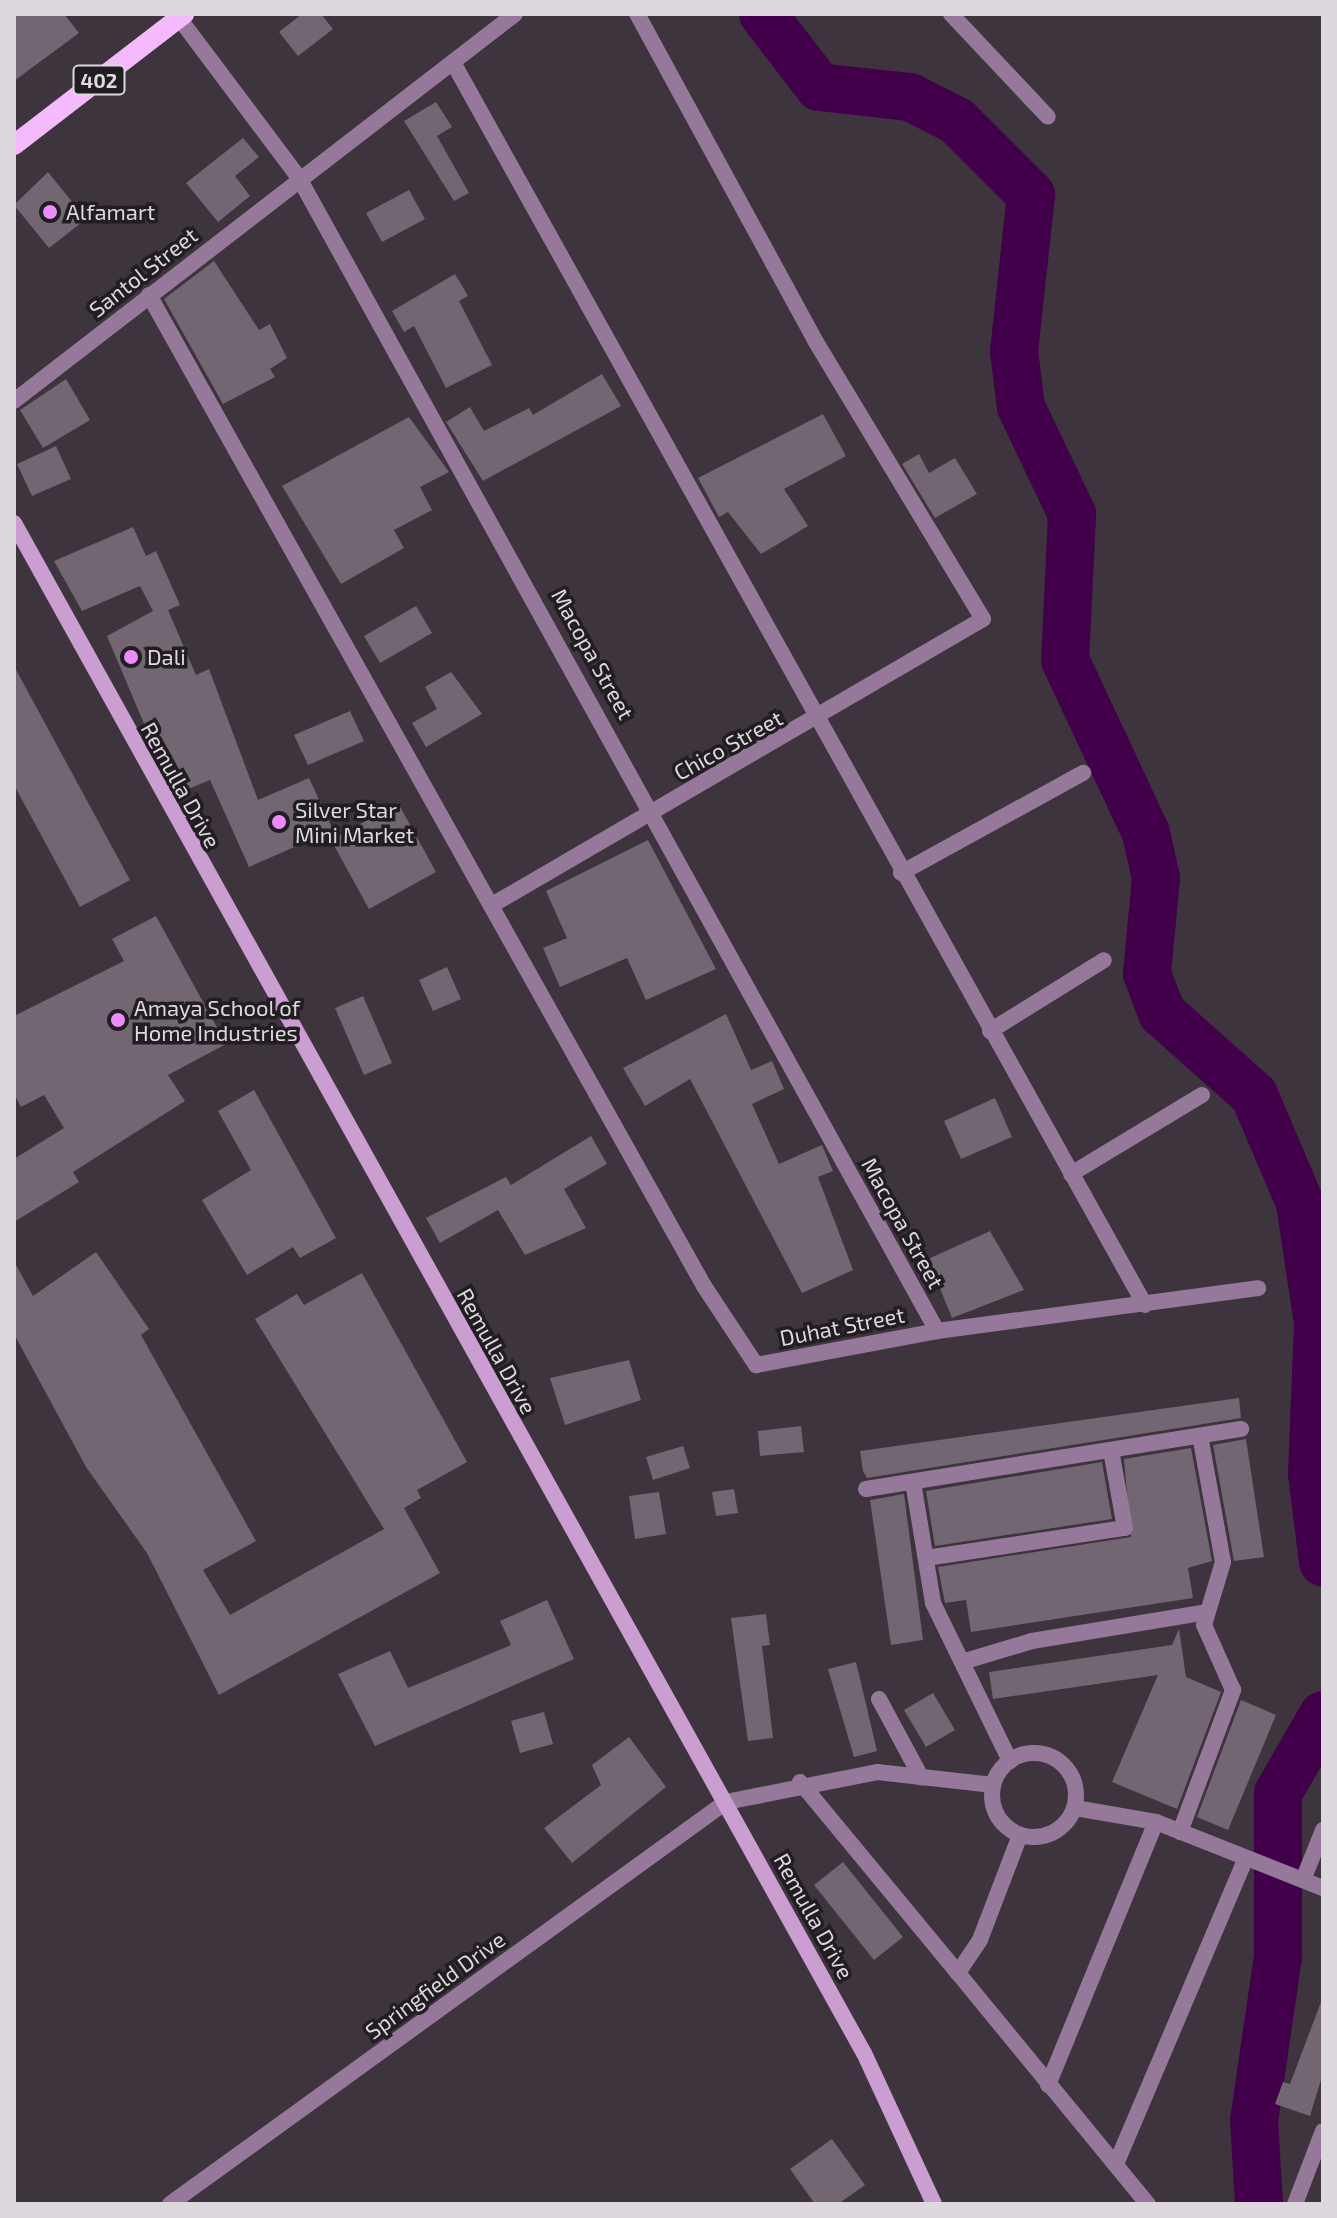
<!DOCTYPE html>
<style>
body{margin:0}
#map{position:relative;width:1337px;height:2218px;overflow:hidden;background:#3d343e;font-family:"Exo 2",sans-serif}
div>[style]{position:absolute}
.river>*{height:48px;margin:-24px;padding:0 24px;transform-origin:24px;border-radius:24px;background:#42004a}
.building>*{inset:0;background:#716672}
.street>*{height:16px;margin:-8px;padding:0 8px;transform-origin:8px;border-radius:8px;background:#96799a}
.street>.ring{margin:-8px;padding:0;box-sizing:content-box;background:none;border:16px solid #96799a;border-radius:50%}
.secondary>*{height:16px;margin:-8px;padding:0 8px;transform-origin:8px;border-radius:8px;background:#cb9ed1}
.primary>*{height:20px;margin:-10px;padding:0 10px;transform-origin:10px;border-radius:10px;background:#f4bafc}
.dots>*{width:22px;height:22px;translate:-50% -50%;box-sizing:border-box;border:4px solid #211d22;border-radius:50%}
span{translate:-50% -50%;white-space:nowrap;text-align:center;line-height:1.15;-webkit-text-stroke:7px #211d22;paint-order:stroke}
.shield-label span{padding:2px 6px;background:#211d22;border:2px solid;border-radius:6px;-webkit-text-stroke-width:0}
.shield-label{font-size:20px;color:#ddd7de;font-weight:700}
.poi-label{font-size:22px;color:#ddd7de}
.left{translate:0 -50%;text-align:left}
.street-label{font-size:22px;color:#ddd7de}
.frame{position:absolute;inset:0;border:16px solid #ddd7de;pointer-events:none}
</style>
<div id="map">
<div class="river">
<i style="left:763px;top:14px;width:92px;rotate:52.5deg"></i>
<i style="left:819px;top:87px;width:92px;rotate:6.3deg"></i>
<i style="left:910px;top:97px;width:53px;rotate:27.1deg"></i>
<i style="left:957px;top:121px;width:105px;rotate:45deg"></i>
<i style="left:1031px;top:195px;width:157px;rotate:96.2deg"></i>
<i style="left:1014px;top:351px;width:56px;rotate:82.9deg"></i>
<i style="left:1021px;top:407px;width:119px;rotate:64.5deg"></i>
<i style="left:1072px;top:514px;width:146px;rotate:92.7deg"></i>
<i style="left:1065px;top:660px;width:191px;rotate:64.9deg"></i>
<i style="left:1146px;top:833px;width:46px;rotate:77.5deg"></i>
<i style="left:1156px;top:878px;width:96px;rotate:95.4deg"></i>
<i style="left:1147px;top:974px;width:42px;rotate:69deg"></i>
<i style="left:1162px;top:1013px;width:123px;rotate:41.7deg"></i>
<i style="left:1254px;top:1095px;width:117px;rotate:66.9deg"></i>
<i style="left:1300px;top:1203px;width:122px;rotate:81.5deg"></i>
<i style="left:1318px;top:1324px;width:150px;rotate:92.3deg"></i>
<i style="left:1312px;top:1474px;width:89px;rotate:82.9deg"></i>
<i style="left:1259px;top:2204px;width:83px;rotate:-93.4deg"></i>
<i style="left:1254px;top:2121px;width:167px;rotate:-81.7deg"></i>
<i style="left:1278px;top:1956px;width:163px;rotate:-90deg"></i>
<i style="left:1278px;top:1793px;width:90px;rotate:-60deg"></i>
</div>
<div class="building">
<i style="clip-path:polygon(14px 14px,64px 14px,79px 33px,14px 81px)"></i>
<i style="clip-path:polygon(302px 14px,321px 14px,333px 29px,298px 56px,279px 32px)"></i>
<i style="clip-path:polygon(436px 102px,452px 127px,437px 136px,469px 193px,454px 201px,404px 121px)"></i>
<i style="clip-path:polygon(243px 138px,259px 157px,235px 176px,250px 196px,218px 222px,186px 183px)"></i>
<i style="clip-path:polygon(48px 172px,86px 219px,49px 248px,14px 205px)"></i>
<i style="clip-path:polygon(409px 190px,425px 219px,382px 242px,366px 213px)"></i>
<i style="clip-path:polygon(214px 261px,259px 330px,270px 324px,287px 358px,270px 369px,275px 377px,223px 404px,164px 299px)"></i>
<i style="clip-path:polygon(455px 274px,468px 296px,459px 301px,492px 365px,446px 388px,414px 326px,404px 332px,392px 311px)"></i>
<i style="clip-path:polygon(602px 374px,621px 406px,483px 481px,446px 422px,470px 407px,484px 431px,529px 408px,533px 415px)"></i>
<i style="clip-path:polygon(66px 379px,90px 420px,43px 448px,20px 410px)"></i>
<i style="clip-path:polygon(823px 414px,846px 456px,784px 489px,808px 526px,761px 554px,728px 512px,719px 517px,698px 478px)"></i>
<i style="clip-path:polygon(409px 417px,449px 472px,420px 487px,432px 510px,394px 530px,404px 548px,341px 584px,282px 486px)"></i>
<i style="clip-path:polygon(56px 446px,71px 479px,32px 496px,17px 464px)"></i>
<i style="clip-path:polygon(919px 454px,929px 473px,955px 458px,977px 494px,935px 518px,902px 464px)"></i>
<i style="clip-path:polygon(133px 527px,146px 556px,156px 551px,180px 605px,168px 610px,196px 675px,209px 669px,258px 800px,309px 778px,333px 830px,249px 867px,210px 780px,186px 790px,170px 752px,158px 757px,107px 636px,153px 611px,140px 586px,82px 611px,54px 561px)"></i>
<i style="clip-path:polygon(416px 606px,432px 633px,380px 663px,364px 636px)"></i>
<i style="clip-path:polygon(14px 666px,130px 880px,80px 907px,14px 785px)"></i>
<i style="clip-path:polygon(451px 672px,482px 714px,426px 747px,412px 723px,437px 709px,425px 687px)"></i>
<i style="clip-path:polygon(350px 711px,364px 741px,308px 765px,294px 735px)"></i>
<i style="clip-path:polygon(398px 803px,436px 872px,369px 909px,331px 840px)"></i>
<i style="clip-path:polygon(648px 840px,716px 969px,646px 1000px,627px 958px,560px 987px,543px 948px,567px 938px,546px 891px)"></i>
<i style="clip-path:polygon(156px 916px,226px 1044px,168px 1075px,185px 1101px,73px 1172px,79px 1182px,14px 1222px,14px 1159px,64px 1128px,44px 1095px,21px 1107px,14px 1094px,14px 1016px,124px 961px,112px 939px)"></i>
<i style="clip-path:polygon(447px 967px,461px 999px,433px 1011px,419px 980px)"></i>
<i style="clip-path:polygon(363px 996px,392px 1063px,364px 1075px,335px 1008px)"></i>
<i style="clip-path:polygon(726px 1014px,751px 1070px,772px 1061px,784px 1089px,752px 1104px,779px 1164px,822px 1145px,833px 1171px,818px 1177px,853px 1270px,802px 1293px,690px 1079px,645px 1106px,623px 1068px)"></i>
<i style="clip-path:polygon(254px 1090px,336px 1238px,300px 1258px,293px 1247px,247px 1275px,202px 1200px,251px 1170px,218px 1111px)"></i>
<i style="clip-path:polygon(995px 1098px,1012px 1137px,961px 1159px,944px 1121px)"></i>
<i style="clip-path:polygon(591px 1136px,607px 1164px,564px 1189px,586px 1228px,525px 1255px,498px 1210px,440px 1243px,426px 1218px,506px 1177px,511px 1185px)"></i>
<i style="clip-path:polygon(990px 1231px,1024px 1290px,952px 1318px,928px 1259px)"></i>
<i style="clip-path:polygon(96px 1252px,149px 1329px,141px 1335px,256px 1541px,203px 1570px,230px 1615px,384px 1529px,255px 1319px,297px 1294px,304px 1305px,362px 1273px,467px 1462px,417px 1490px,421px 1498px,404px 1508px,440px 1573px,219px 1695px,147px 1553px,86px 1467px,14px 1334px,14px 1261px,33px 1296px)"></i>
<i style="clip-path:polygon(629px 1360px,641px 1400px,565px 1425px,550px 1378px)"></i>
<i style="clip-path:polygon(1239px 1398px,1241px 1418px,867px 1478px,863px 1471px,860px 1451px)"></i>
<i style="clip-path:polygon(801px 1426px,804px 1452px,760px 1456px,758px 1431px)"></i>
<i style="clip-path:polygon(1246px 1439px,1264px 1557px,1234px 1561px,1213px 1445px)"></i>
<i style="clip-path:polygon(683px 1446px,690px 1468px,653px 1480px,646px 1457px)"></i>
<i style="clip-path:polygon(1191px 1448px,1212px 1561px,1188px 1568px,1193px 1598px,971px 1632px,966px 1600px,945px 1603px,938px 1567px,1131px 1537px,1124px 1459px)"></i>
<i style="clip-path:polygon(1102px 1462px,1112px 1519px,935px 1546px,926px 1491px)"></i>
<i style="clip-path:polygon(734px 1489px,738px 1513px,716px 1516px,712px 1492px)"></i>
<i style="clip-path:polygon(659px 1492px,666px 1534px,635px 1539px,629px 1496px)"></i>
<i style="clip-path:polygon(904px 1494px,923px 1640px,891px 1645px,870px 1500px)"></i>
<i style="clip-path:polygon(547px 1600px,574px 1659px,375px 1746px,338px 1674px,390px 1651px,408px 1688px,511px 1645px,500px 1621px)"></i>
<i style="clip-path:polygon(766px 1614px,770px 1645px,762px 1646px,773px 1738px,748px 1741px,731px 1618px)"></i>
<i style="clip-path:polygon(1179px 1629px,1186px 1677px,1221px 1692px,1177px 1809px,1112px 1782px,1158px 1675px,993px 1699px,989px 1672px,1172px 1645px)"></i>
<i style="clip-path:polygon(856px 1662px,877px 1751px,854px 1757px,828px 1669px)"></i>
<i style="clip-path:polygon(933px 1693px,955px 1730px,926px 1747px,904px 1710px)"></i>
<i style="clip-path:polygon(1241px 1700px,1276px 1715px,1228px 1830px,1197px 1817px)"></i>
<i style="clip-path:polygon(544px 1712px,553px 1744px,520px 1753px,511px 1721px)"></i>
<i style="clip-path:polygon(629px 1737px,666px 1787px,572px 1863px,544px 1828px,601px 1785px,592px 1765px)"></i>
<i style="clip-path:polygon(843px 1862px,903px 1937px,874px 1960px,814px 1885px)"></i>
<i style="clip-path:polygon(1321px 2002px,1323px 2073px,1310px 2116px,1275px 2104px,1283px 2082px,1290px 2084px)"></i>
<i style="clip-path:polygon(832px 2139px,865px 2185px,838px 2204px,815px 2204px,790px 2169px)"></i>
</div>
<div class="street">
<i style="left:951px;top:14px;width:141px;rotate:46.7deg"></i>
<i style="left:179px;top:18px;width:200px;rotate:53.1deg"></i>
<i style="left:299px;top:178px;width:1318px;rotate:61.04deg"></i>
<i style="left:455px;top:66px;width:1418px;rotate:60.89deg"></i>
<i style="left:149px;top:295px;width:1136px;rotate:60.75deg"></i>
<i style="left:704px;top:1286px;width:95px;rotate:56.6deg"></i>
<i style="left:756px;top:1365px;width:184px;rotate:-10.6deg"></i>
<i style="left:937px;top:1331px;width:324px;rotate:-7.6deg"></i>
<i style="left:14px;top:401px;width:633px;rotate:-37.68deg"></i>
<i style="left:901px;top:873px;width:208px;rotate:-28.8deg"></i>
<i style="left:492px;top:905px;width:568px;rotate:-30.22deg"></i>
<i style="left:983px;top:619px;width:323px;rotate:-121.1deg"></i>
<i style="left:816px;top:342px;width:374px;rotate:-118.6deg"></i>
<i style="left:990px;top:1031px;width:134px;rotate:-31.9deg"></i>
<i style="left:1071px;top:1174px;width:153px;rotate:-31.1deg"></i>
<i style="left:913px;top:1482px;width:123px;rotate:80.6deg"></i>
<i style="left:933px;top:1603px;width:176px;rotate:64deg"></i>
<i style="left:866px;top:1489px;width:380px;rotate:-9.1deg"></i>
<i style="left:926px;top:1558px;width:201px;rotate:-8.6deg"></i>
<i style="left:1125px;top:1528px;width:79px;rotate:-100.2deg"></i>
<i style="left:962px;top:1662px;width:73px;rotate:-16.7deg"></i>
<i style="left:1032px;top:1641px;width:177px;rotate:-9.4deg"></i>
<i style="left:879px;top:1699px;width:89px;rotate:61.7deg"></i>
<i class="ring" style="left:992px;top:1753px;width:68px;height:68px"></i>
<i style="left:800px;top:1782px;width:248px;rotate:50.4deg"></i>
<i style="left:1075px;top:1808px;width:82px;rotate:9.8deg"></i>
<i style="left:1156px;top:1822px;width:180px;rotate:21.6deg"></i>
<i style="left:1180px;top:1832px;width:152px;rotate:-69.5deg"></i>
<i style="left:1233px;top:1690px;width:71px;rotate:-114deg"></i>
<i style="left:1204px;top:1625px;width:66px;rotate:-73.2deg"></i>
<i style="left:1223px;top:1562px;width:128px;rotate:-100.3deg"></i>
<i style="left:1020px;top:1835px;width:112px;rotate:110.9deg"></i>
<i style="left:980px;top:1940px;width:40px;rotate:124deg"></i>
<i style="left:958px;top:1973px;width:299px;rotate:50.6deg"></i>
<i style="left:1303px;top:1880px;width:54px;rotate:-68.2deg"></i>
<i style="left:1048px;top:2085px;width:284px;rotate:-67.7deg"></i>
<i style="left:1116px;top:2164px;width:332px;rotate:-67deg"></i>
<i style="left:170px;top:2204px;width:686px;rotate:-35.87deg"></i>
<i style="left:726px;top:1802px;width:154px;rotate:-11.2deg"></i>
<i style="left:877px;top:1772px;width:117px;rotate:6.4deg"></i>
<i style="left:1295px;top:2204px;width:78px;rotate:-69deg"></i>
</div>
<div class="secondary">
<i style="left:14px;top:523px;width:1750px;rotate:60.95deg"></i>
<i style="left:864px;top:2053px;width:166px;rotate:65.1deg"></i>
</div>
<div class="primary">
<i style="left:14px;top:145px;width:215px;rotate:-37.6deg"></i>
</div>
<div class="dots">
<i style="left:50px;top:212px;background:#ec8cfa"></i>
<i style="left:131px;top:657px;background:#ec8cfa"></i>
<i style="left:279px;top:822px;background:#ec8cfa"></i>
<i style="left:118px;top:1020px;background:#ec8cfa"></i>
</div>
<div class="shield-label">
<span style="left:99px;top:80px">402</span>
</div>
<div class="poi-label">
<span class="left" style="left:66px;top:212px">Alfamart</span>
<span class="left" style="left:147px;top:657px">Dali</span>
<span class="left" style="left:295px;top:822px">Silver Star<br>Mini Market</span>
<span class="left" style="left:134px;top:1020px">Amaya School of<br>Home Industries</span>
</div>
<div class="street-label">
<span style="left:143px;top:272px;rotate:-38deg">Santol Street</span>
<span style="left:593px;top:654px;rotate:61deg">Macopa Street</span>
<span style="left:728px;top:745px;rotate:-29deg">Chico Street</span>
<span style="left:181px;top:785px;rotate:61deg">Remulla Drive</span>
<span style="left:903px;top:1223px;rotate:61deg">Macopa Street</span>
<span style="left:842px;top:1326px;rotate:-11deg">Duhat Street</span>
<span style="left:497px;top:1351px;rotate:61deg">Remulla Drive</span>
<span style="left:814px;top:1916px;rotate:61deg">Remulla Drive</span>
<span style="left:435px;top:1985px;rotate:-36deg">Springfield Drive</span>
</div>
<div class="frame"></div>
</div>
